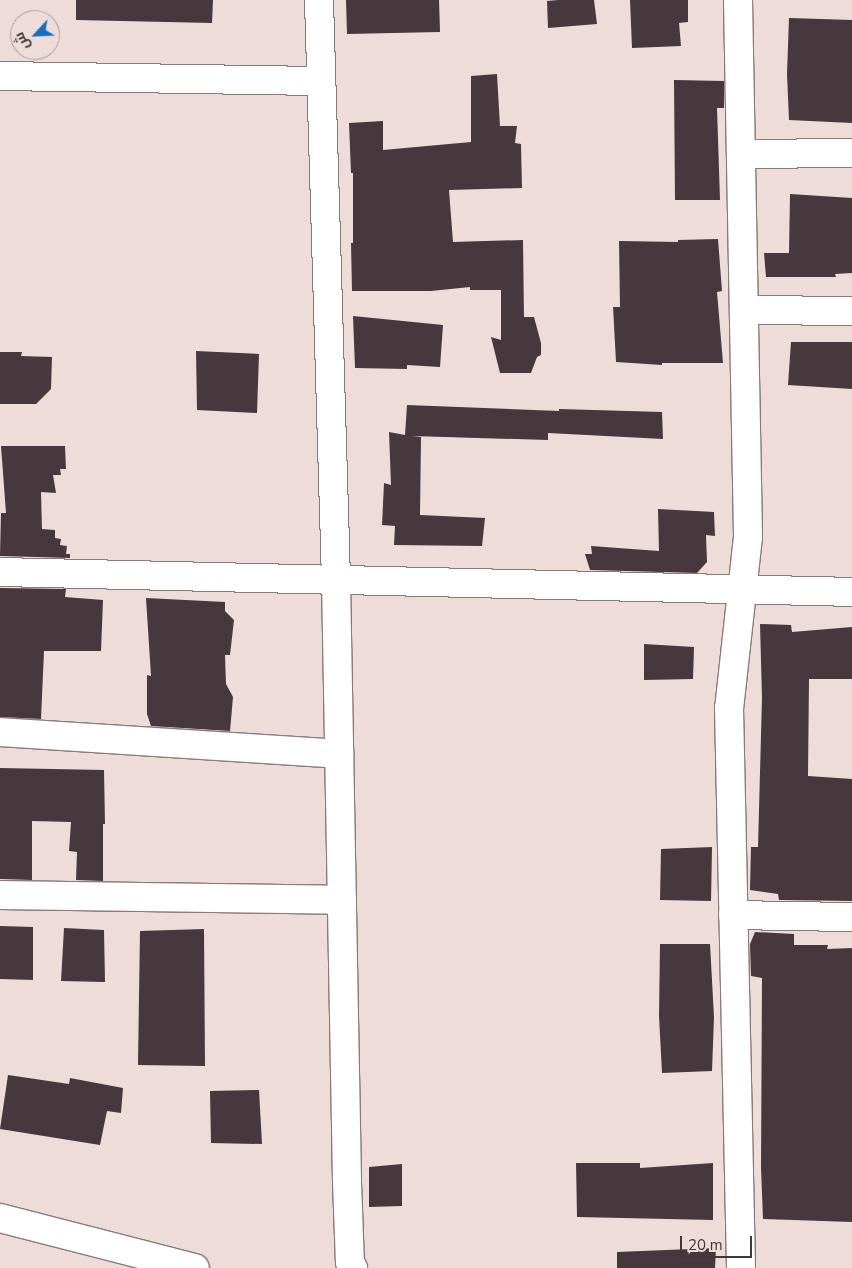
<!DOCTYPE html>
<meta charset="utf-8">
<style>
body{margin:0}
#map{position:relative;width:852px;height:1268px;overflow:hidden;background:#eedcd9;font-family:"Nunito Sans",Cairo,sans-serif}
div>[style]{position:absolute}
.building>*{inset:0;background:#46383c}
.roads{filter:drop-shadow(1px 0 #8b7a78) drop-shadow(-1px 0 #8b7a78) drop-shadow(0 1px #8b7a78) drop-shadow(0 -1px #8b7a78)}
.minor>*{height:28px;margin:-14px;padding:0 14px;transform-origin:14px;border-radius:14px;background:#fff}
span{translate:-50% -50%;white-space:nowrap;text-align:center;line-height:1.15;-webkit-text-stroke:5px #eedcd9;paint-order:stroke}
.north{position:absolute;left:10px;top:10px;width:50px;height:50px;box-sizing:border-box;background:#eedcd9;border:1px solid #a89a98;border-radius:50%;rotate:245deg;font-size:14px;font-weight:700;line-height:20px;text-align:center;color:#403837}
.north::after{content:'';display:block;margin:auto;width:18px;height:22px;background:#176fbc;clip-path:polygon(50% 0,100% 100%,50% 72%,0 100%)}
.scale{position:absolute;left:680px;top:1236px;width:72px;height:22px;box-sizing:border-box;border:2px solid #403837;border-top:0;padding-left:6px;font-size:15px;line-height:18px;white-space:nowrap;color:#403837;-webkit-text-stroke:4px #eedcd9;paint-order:stroke}
</style>
<div id="map">
<div class="building">
<i style="clip-path:polygon(76px 0,213px 0,212px 23px,76px 20px)"></i>
<i style="clip-path:polygon(346px 0,439px 0,440px 32px,347px 34px)"></i>
<i style="clip-path:polygon(558px 0,594px 0,597px 24px,548px 28px,547px 1px)"></i>
<i style="clip-path:polygon(630px 0,688px 0,688px 22px,679px 23px,681px 46px,632px 48px)"></i>
<i style="clip-path:polygon(789px 18px,852px 20px,852px 123px,789px 120px,787px 74px)"></i>
<i style="clip-path:polygon(497px 74px,500px 126px,517px 126px,515px 143px,521px 144px,522px 188px,449px 190px,453px 242px,523px 240px,524px 317px,534px 317px,541px 343px,541px 355px,537px 357px,531px 373px,500px 373px,491px 337px,501px 340px,501px 290px,470px 290px,470px 287px,431px 291px,352px 291px,351px 243px,353px 243px,353px 173px,351px 173px,349px 123px,383px 121px,383px 150px,471px 142px,471px 76px)"></i>
<i style="clip-path:polygon(674px 80px,724px 81px,724px 108px,717px 108px,720px 200px,675px 200px)"></i>
<i style="clip-path:polygon(790px 194px,852px 198px,852px 273px,835px 274px,836px 277px,766px 277px,764px 253px,789px 253px)"></i>
<i style="clip-path:polygon(718px 239px,722px 291px,717px 292px,723px 363px,662px 363px,662px 365px,616px 362px,613px 307px,620px 307px,619px 241px,678px 242px,678px 240px)"></i>
<i style="clip-path:polygon(353px 316px,443px 325px,440px 367px,407px 365px,407px 369px,355px 368px)"></i>
<i style="clip-path:polygon(791px 342px,852px 342px,852px 389px,788px 385px)"></i>
<i style="clip-path:polygon(196px 351px,259px 354px,257px 413px,197px 410px)"></i>
<i style="clip-path:polygon(0 352px,22px 352px,21px 356px,52px 357px,51px 389px,36px 404px,0 404px)"></i>
<i style="clip-path:polygon(407px 405px,559px 411px,559px 409px,662px 412px,663px 439px,548px 433px,548px 440px,412px 436px,421px 437px,420px 515px,485px 518px,482px 546px,394px 545px,395px 526px,382px 525px,384px 483px,391px 485px,389px 432px,405px 435px)"></i>
<i style="clip-path:polygon(1px 446px,65px 446px,66px 469px,60px 469px,61px 475px,53px 475px,56px 493px,41px 492px,42px 529px,55px 530px,55px 538px,61px 539px,60px 545px,67px 546px,66px 554px,70px 554px,70px 558px,0 556px,1px 513px,6px 513px)"></i>
<i style="clip-path:polygon(658px 509px,714px 512px,715px 536px,706px 535px,707px 562px,697px 573px,590px 570px,585px 554px,592px 554px,591px 546px,659px 551px)"></i>
<i style="clip-path:polygon(0 588px,66px 589px,65px 597px,103px 600px,101px 651px,44px 651px,41px 719px,0 717px)"></i>
<i style="clip-path:polygon(146px 598px,225px 602px,225px 611px,234px 620px,230px 655px,225px 655px,226px 684px,233px 697px,230px 731px,151px 726px,147px 714px,147px 675px,151px 676px)"></i>
<i style="clip-path:polygon(760px 624px,791px 625px,792px 632px,852px 627px,852px 679px,809px 679px,808px 776px,852px 779px,852px 901px,779px 900px,778px 894px,750px 890px,751px 847px,758px 847px,762px 698px)"></i>
<i style="clip-path:polygon(644px 644px,694px 647px,693px 679px,644px 680px)"></i>
<i style="clip-path:polygon(0 768px,104px 770px,105px 824px,103px 824px,103px 881px,76px 880px,77px 852px,69px 851px,71px 822px,32px 821px,32px 880px,0 879px)"></i>
<i style="clip-path:polygon(712px 847px,711px 901px,660px 900px,661px 849px)"></i>
<i style="clip-path:polygon(0 926px,33px 927px,33px 980px,0 979px)"></i>
<i style="clip-path:polygon(64px 928px,104px 930px,105px 982px,61px 981px)"></i>
<i style="clip-path:polygon(204px 929px,205px 1066px,138px 1065px,140px 931px)"></i>
<i style="clip-path:polygon(755px 932px,794px 934px,794px 945px,828px 945px,827px 949px,852px 948px,852px 1222px,763px 1219px,761px 1168px,762px 978px,751px 976px,750px 944px)"></i>
<i style="clip-path:polygon(660px 944px,710px 944px,714px 1017px,712px 1071px,662px 1073px,659px 1016px)"></i>
<i style="clip-path:polygon(8px 1075px,69px 1084px,70px 1078px,123px 1088px,121px 1113px,107px 1111px,100px 1145px,0 1129px)"></i>
<i style="clip-path:polygon(259px 1090px,262px 1144px,211px 1143px,210px 1091px)"></i>
<i style="clip-path:polygon(576px 1163px,640px 1163px,640px 1168px,713px 1163px,713px 1220px,577px 1217px)"></i>
<i style="clip-path:polygon(402px 1164px,402px 1206px,369px 1207px,369px 1167px)"></i>
<i style="clip-path:polygon(716px 1248px,715px 1268px,617px 1268px,617px 1252px)"></i>
</div>
<div class="roads">
<div class="minor">
<i style="left:319px;top:0;width:580px;rotate:88.32deg"></i>
<i style="left:336px;top:580px;width:602px;rotate:88.95deg"></i>
<i style="left:347px;top:1182px;width:80px;rotate:87.9deg"></i>
<i style="left:350px;top:1262px;width:7px;rotate:63deg"></i>
<i style="left:738px;top:0;width:537px;rotate:88.93deg"></i>
<i style="left:748px;top:537px;width:172px;rotate:96.3deg"></i>
<i style="left:729px;top:708px;width:560px;rotate:88.77deg"></i>
<i style="left:0;top:76px;width:321px;rotate:0.9deg"></i>
<i style="left:741px;top:154px;width:111px;rotate:-0.5deg"></i>
<i style="left:744px;top:310px;width:108px;rotate:0.5deg"></i>
<i style="left:0;top:572px;width:852px;rotate:1.34deg"></i>
<i style="left:0;top:732px;width:340px;rotate:3.7deg"></i>
<i style="left:0;top:895px;width:342px;rotate:0.8deg"></i>
<i style="left:733px;top:915px;width:119px;rotate:1deg"></i>
<i style="left:0;top:1218px;width:201px;rotate:14.4deg"></i>
</div>
</div>
<div class="north">ش</div>
<div class="scale">20 m</div>
</div>
